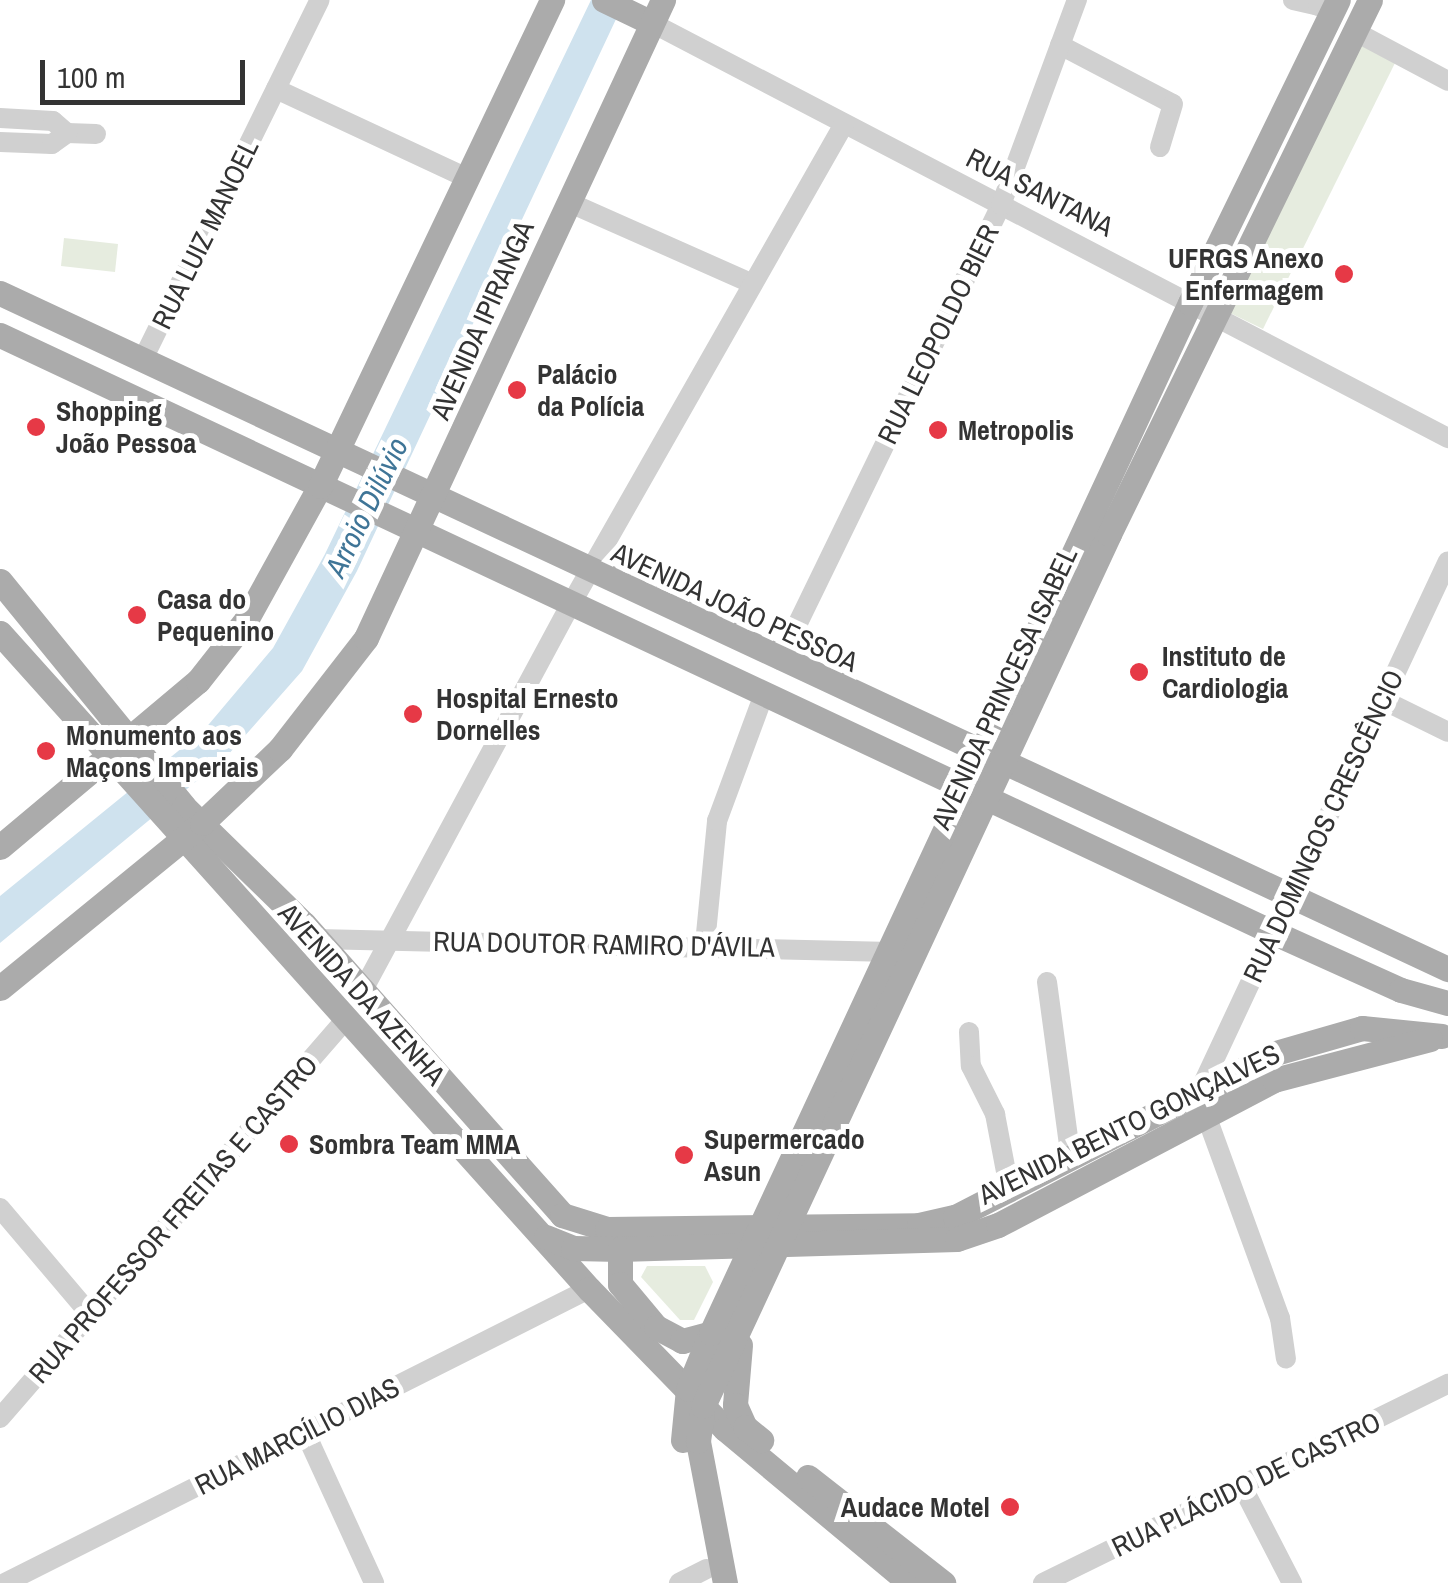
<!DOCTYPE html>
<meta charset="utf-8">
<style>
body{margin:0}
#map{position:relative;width:1448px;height:1583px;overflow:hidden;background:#fff;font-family:"Archivo Narrow",sans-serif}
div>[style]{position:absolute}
.green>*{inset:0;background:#e6ecdf}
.water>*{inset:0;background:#cfe2ee}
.minor>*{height:20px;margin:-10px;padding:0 10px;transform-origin:10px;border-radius:10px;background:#d0d0d0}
.major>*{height:25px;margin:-12.5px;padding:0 12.5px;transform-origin:12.5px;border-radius:12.5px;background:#ababab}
.dots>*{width:28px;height:28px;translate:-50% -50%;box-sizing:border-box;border:5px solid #fff;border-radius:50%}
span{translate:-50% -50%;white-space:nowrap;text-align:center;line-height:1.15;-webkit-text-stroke:10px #fff;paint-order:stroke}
.street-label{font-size:28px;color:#333}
.poi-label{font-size:28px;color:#333;font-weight:700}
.right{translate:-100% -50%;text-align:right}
.left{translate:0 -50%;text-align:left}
.water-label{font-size:30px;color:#3f7597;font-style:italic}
.scale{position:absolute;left:40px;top:60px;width:205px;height:45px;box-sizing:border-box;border:5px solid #333;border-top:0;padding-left:12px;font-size:30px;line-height:35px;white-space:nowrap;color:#333;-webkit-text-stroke:8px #fff;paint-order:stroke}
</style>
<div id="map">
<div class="green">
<i style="clip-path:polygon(1361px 44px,1396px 61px,1263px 329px,1228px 312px)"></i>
<i style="clip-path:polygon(64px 238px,118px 244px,115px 272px,61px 266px)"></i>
<i style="clip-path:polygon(647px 1266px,705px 1266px,713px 1282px,694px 1320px,680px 1320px,641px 1277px)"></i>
</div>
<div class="water">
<i style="clip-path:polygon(591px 0,625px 0,357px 571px,302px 671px,227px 756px,0 943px,0 896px,204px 730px,273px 648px,325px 554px)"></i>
</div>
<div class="minor">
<i style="left:1293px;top:0;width:26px;rotate:13deg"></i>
<i style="left:1318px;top:6px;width:21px;rotate:-14deg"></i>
<i style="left:652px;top:23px;width:898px;rotate:27.54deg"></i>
<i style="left:1354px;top:31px;width:106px;rotate:28deg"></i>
<i style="left:1060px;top:45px;width:127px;rotate:27.6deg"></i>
<i style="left:1173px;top:104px;width:45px;rotate:106.8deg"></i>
<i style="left:276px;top:89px;width:211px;rotate:25deg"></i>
<i style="left:0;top:118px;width:53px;rotate:3.2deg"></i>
<i style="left:53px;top:121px;width:18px;rotate:41deg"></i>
<i style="left:67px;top:133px;width:29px;rotate:2deg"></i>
<i style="left:0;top:142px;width:52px;rotate:2.2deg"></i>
<i style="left:52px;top:144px;width:19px;rotate:-36deg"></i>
<i style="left:568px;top:202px;width:202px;rotate:23.9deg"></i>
<i style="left:142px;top:361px;width:402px;rotate:-63.8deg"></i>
<i style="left:780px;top:660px;width:506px;rotate:-64.09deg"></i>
<i style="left:1001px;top:205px;width:219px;rotate:-69.7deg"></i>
<i style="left:1383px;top:700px;width:72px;rotate:26.2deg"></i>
<i style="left:317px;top:939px;width:575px;rotate:1.3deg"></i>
<i style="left:705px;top:944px;width:124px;rotate:-84.4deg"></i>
<i style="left:717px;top:821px;width:135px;rotate:-69.7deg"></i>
<i style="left:1047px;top:982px;width:180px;rotate:82.3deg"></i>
<i style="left:363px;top:990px;width:438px;rotate:-61.7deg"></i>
<i style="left:571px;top:604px;width:552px;rotate:-60.37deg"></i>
<i style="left:969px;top:1032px;width:34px;rotate:87deg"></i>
<i style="left:971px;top:1066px;width:54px;rotate:63.4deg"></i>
<i style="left:995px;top:1114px;width:80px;rotate:79.2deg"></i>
<i style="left:1199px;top:1092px;width:586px;rotate:-64.88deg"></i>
<i style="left:1206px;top:1115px;width:216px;rotate:70deg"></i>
<i style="left:1280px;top:1318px;width:41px;rotate:81.7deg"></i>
<i style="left:0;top:1208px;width:139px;rotate:49.7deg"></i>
<i style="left:0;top:1418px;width:528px;rotate:-49.07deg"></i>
<i style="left:305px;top:1432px;width:166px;rotate:65.4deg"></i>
<i style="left:1244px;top:1490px;width:105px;rotate:62.7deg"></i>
<i style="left:5px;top:1583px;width:654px;rotate:-26.72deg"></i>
<i style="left:679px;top:1583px;width:31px;rotate:-27deg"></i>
<i style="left:1043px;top:1583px;width:451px;rotate:-26.2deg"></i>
</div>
<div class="major">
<i style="left:604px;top:0;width:53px;rotate:25.6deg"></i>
<i style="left:0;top:293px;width:1598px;rotate:25.03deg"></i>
<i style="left:0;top:335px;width:1405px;rotate:25.14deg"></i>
<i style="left:1272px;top:932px;width:141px;rotate:24.2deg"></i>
<i style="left:1401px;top:990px;width:49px;rotate:15.5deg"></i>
<i style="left:0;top:581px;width:291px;rotate:50.8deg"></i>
<i style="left:184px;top:807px;width:168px;rotate:44.3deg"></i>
<i style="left:304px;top:924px;width:389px;rotate:48.4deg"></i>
<i style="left:562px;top:1215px;width:47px;rotate:17.3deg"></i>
<i style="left:607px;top:1229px;width:312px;rotate:-0.7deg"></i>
<i style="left:919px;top:1225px;width:37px;rotate:-13deg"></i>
<i style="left:955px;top:1217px;width:356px;rotate:-27.2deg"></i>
<i style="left:1272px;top:1054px;width:94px;rotate:-16.1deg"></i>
<i style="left:1362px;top:1028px;width:80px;rotate:5.7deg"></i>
<i style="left:0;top:633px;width:882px;rotate:48.08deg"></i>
<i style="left:589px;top:1289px;width:195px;rotate:45.8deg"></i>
<i style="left:725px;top:1429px;width:241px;rotate:39.8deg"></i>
<i style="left:0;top:847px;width:258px;rotate:-40deg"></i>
<i style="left:198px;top:681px;width:78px;rotate:-51.8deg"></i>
<i style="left:246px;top:620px;width:153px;rotate:-61.1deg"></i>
<i style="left:320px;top:486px;width:539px;rotate:-64.48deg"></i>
<i style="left:0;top:988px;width:261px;rotate:-39.2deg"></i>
<i style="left:202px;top:823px;width:108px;rotate:-43.5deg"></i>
<i style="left:280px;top:749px;width:140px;rotate:-52.2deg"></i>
<i style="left:366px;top:638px;width:704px;rotate:-65.04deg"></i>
<i style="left:546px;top:1237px;width:29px;rotate:22deg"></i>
<i style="left:573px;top:1248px;width:47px;rotate:1.2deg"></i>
<i style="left:620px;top:1249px;width:337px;rotate:-1.7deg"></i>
<i style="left:957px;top:1239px;width:43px;rotate:-18.9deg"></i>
<i style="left:998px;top:1225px;width:312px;rotate:-27.7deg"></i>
<i style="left:1274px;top:1080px;width:161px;rotate:-14.7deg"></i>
<i style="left:620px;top:1249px;width:35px;rotate:90deg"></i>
<i style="left:620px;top:1284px;width:56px;rotate:50.1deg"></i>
<i style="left:656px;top:1327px;width:30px;rotate:28deg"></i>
<i style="left:682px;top:1341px;width:30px;rotate:-15deg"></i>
<i style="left:740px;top:1345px;width:60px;rotate:94.8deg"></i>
<i style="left:735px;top:1405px;width:24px;rotate:66deg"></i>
<i style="left:745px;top:1427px;width:21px;rotate:39deg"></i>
<i style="left:683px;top:1440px;width:51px;rotate:-84.4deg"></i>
<i style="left:688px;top:1389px;width:61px;rotate:-67.7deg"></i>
<i style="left:711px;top:1333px;width:1136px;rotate:-65.06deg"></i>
<i style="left:1190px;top:303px;width:337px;rotate:-64deg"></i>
<i style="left:808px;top:1477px;width:172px;rotate:38.1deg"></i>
<i style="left:725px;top:1583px;width:145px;rotate:-100.8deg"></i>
<i style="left:698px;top:1441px;width:35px;rotate:-82deg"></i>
<i style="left:703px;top:1406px;width:962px;rotate:-65.03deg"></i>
<i style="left:1109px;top:534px;width:594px;rotate:-63.95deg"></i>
</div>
<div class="dots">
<i style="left:1344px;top:274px;background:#e63946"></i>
<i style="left:517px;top:390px;background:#e63946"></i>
<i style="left:36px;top:427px;background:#e63946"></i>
<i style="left:938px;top:430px;background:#e63946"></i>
<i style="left:137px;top:615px;background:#e63946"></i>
<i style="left:1139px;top:672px;background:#e63946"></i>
<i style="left:413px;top:714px;background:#e63946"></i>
<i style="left:46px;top:751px;background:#e63946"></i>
<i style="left:289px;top:1144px;background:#e63946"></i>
<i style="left:684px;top:1155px;background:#e63946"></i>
<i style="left:1010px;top:1507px;background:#e63946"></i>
</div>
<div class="street-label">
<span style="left:1040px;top:192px;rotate:27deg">RUA SANTANA</span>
<span style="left:205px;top:234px;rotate:-64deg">RUA LUIZ MANOEL</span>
<span style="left:482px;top:320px;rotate:-66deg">AVENIDA IPIRANGA</span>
<span style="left:938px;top:334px;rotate:-64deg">RUA LEOPOLDO BIER</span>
<span style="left:735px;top:607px;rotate:25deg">AVENIDA JOÃO PESSOA</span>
<span style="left:1004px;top:688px;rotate:-65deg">AVENIDA PRINCESA ISABEL</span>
<span style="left:1323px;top:826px;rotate:-65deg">RUA DOMINGOS CRESCÊNCIO</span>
<span style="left:604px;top:944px;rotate:1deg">RUA DOUTOR RAMIRO D'ÁVILA</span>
<span style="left:362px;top:994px;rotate:48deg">AVENIDA DA AZENHA</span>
<span style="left:1129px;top:1124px;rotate:-26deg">AVENIDA BENTO GONÇALVES</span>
<span style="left:173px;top:1219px;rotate:-49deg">RUA PROFESSOR FREITAS E CASTRO</span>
<span style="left:297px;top:1436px;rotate:-27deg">RUA MARCÍLIO DIAS</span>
<span style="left:1246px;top:1484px;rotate:-26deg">RUA PLÁCIDO DE CASTRO</span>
</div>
<div class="poi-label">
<span class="right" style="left:1324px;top:274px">UFRGS Anexo<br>Enfermagem</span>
<span class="left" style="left:537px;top:390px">Palácio<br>da Polícia</span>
<span class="left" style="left:56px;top:427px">Shopping<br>João Pessoa</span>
<span class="left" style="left:958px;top:430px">Metropolis</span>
<span class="left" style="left:157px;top:615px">Casa do<br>Pequenino</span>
<span class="left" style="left:1162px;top:672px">Instituto de<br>Cardiologia</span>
<span class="left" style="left:436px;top:714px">Hospital Ernesto<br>Dornelles</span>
<span class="left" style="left:66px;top:751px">Monumento aos<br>Maçons Imperiais</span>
<span class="left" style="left:704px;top:1155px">Supermercado<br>Asun</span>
<span class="left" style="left:309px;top:1144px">Sombra Team MMA</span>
<span class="right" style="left:990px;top:1507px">Audace Motel</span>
</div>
<div class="water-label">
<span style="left:366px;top:507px;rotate:-64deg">Arroio Dilúvio</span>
</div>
<div class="scale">100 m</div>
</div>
